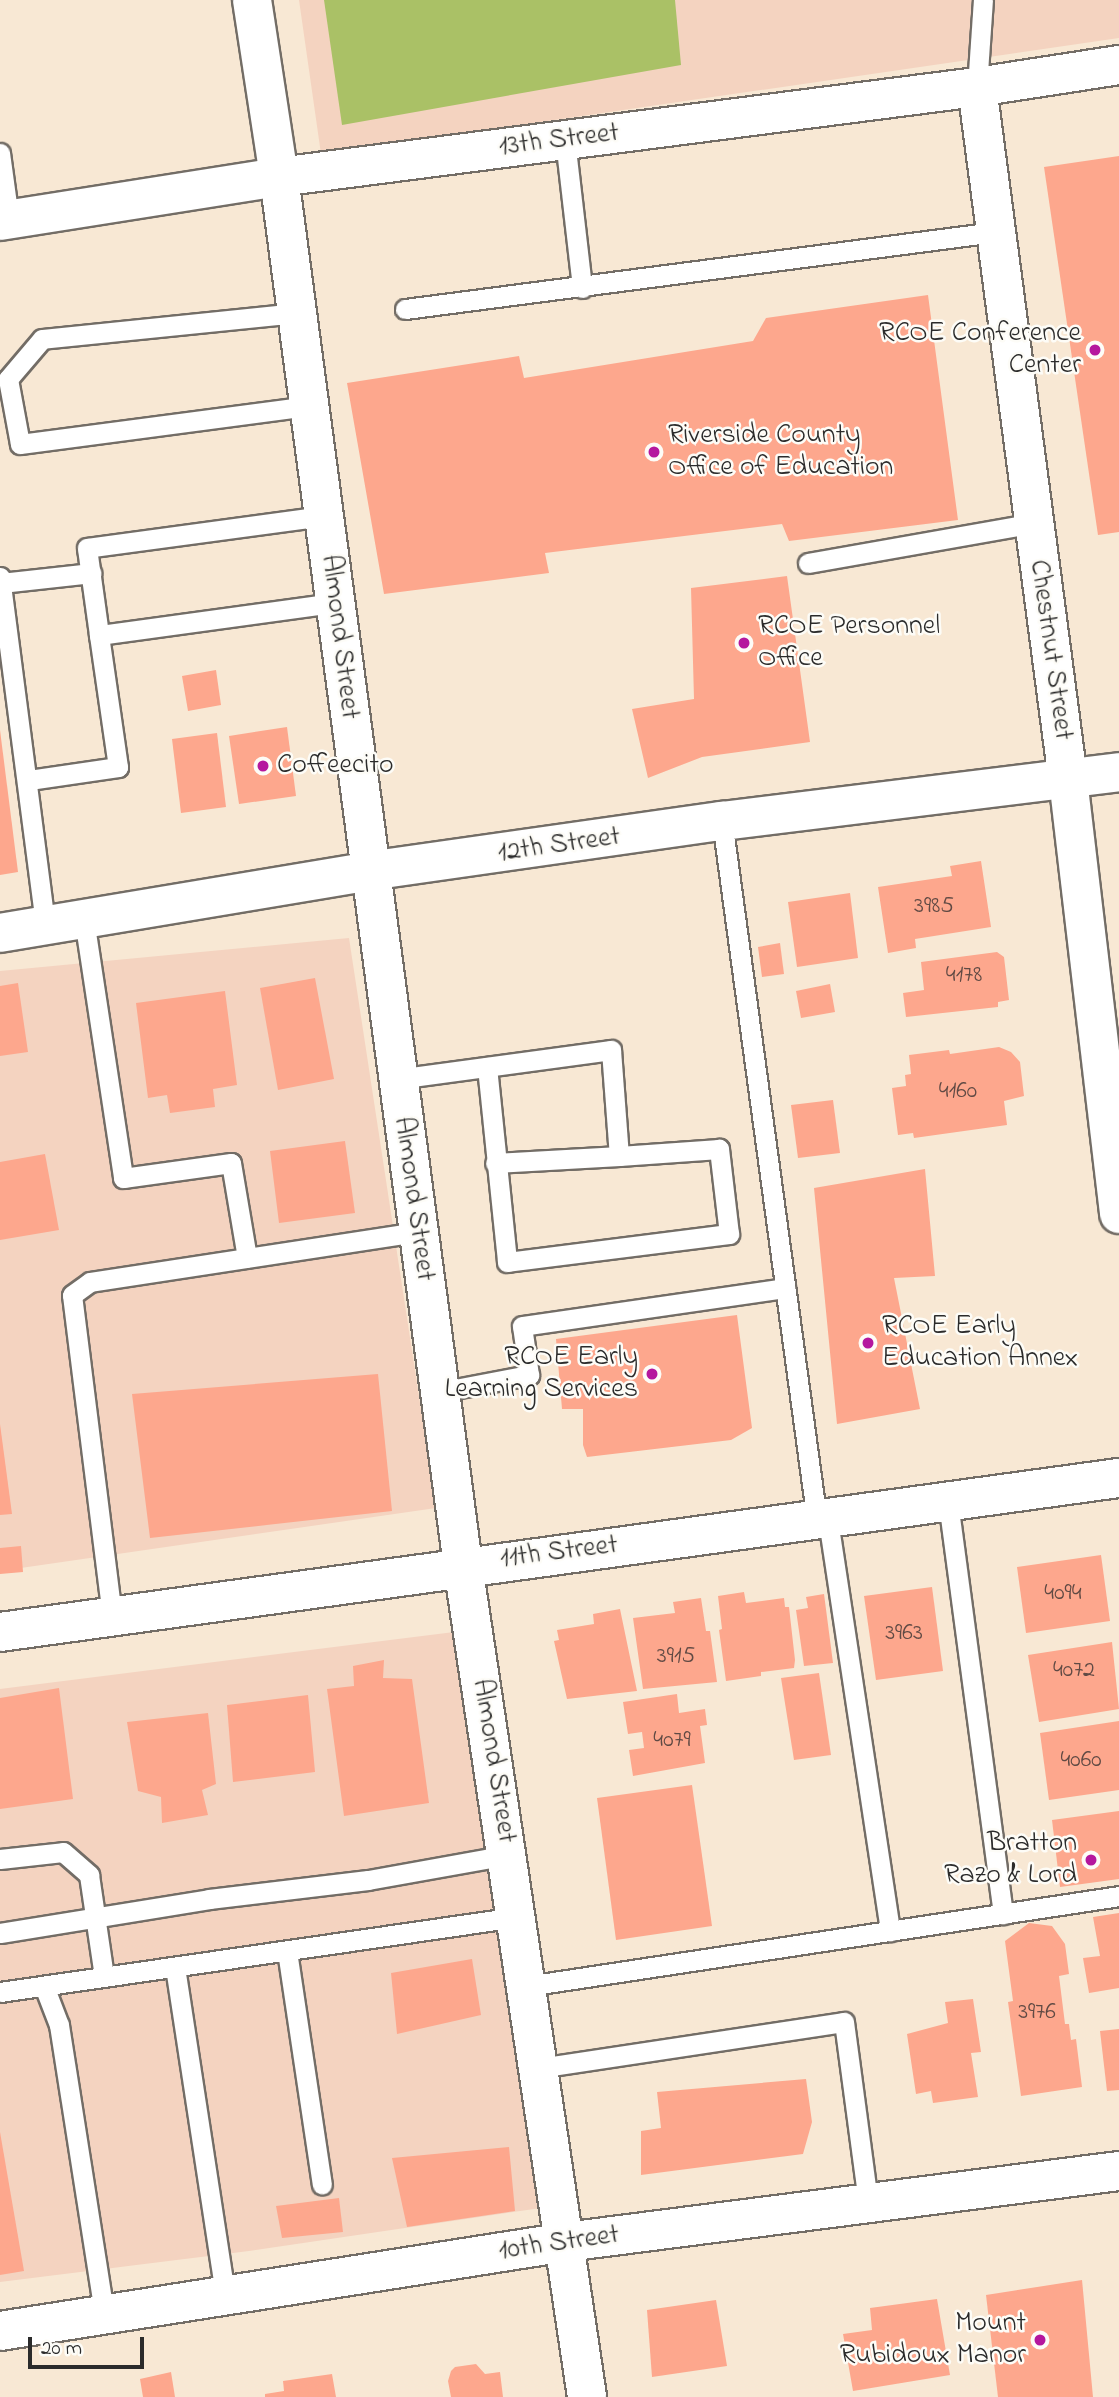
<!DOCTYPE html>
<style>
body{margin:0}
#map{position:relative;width:1119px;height:2397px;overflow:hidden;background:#f8e8d4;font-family:"Indie Flower",sans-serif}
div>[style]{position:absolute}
.built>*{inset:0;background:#f4d3c0}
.green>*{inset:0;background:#aac166}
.building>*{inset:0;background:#fda78d}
.roads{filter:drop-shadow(2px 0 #736d66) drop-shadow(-2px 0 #736d66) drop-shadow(0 2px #736d66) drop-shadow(0 -2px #736d66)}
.service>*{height:19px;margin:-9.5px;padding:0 9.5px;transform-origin:9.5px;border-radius:9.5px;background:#fff}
.minor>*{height:38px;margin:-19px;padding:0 19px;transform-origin:19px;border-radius:19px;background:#fff}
.dots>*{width:19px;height:19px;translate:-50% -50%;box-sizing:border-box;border:4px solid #fdfcf7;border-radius:50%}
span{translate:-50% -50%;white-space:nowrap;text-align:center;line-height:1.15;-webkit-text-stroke:5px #fdfcf7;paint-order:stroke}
.number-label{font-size:24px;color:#604a44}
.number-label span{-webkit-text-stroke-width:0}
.street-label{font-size:28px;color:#2b2b2b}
.poi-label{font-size:28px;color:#2b2b2b}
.right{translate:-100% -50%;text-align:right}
.left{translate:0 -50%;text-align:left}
.scale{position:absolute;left:28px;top:2337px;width:116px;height:32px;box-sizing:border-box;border:4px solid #2b2b2b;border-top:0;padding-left:9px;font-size:21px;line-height:24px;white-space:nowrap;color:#2b2b2b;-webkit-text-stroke:5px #fdfcf7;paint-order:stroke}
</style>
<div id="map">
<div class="built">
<i style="clip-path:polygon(299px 0,1119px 0,1119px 38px,321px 154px)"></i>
<i style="clip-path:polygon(349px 938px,436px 1508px,0 1571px,0 971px)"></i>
<i style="clip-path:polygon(462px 1631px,541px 2208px,249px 2251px,0 2282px,0 1689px)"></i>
</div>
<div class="green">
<i style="clip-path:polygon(324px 0,675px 0,681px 65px,342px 125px)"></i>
</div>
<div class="building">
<i style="clip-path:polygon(1119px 156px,1119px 532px,1098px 535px,1044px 167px)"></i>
<i style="clip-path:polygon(928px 295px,958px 520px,789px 541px,782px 524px,545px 553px,549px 573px,384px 594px,347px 383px,519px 356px,524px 378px,753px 341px,766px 318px)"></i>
<i style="clip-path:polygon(787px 576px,810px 742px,702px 757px,648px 778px,632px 709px,694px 699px,691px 588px)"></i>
<i style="clip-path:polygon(216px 670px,221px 705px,188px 711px,182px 676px)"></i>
<i style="clip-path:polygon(287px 727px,296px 796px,239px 804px,229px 736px)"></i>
<i style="clip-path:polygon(0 730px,18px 872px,0 875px)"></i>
<i style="clip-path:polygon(217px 733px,226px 807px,181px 813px,172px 739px)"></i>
<i style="clip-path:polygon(981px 861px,991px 927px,915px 939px,916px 948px,888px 953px,878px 887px,952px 876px,950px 866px)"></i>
<i style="clip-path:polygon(850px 893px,858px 958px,797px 967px,788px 902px)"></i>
<i style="clip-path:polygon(780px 943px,784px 974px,762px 977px,758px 947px)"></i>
<i style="clip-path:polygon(997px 952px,1004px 957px,1009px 1000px,998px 1002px,998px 1007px,906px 1017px,903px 993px,924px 990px,921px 962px)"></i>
<i style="clip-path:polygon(315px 978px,334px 1079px,278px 1090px,260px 988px)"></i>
<i style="clip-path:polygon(18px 983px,28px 1052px,0 1056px,0 986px)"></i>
<i style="clip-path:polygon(830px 984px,835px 1012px,801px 1018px,796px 991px)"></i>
<i style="clip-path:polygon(225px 991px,237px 1085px,213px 1089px,215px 1107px,170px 1113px,167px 1095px,148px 1098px,136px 1003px)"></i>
<i style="clip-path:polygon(999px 1047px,1011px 1052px,1020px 1062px,1024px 1096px,1004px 1101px,1007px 1125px,914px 1138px,913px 1133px,898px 1135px,892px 1088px,906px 1086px,905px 1075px,911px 1074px,909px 1055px,949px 1050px,950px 1054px)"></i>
<i style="clip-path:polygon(833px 1100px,840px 1153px,798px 1158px,791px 1105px)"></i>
<i style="clip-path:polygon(345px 1141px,355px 1213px,279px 1223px,270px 1151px)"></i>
<i style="clip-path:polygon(45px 1154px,59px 1230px,0 1240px,0 1162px)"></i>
<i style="clip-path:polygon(925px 1169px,935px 1276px,894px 1278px,920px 1409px,837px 1424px,814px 1188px)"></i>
<i style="clip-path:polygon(737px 1315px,752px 1428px,731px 1440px,587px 1457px,583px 1445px,583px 1409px,562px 1409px,556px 1339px)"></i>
<i style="clip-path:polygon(378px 1374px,392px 1511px,150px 1538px,132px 1394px)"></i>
<i style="clip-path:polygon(0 1424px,12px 1514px,0 1515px)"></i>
<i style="clip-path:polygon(21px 1546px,23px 1572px,0 1574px,0 1548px)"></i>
<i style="clip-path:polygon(1101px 1555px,1110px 1621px,1026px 1633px,1017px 1567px)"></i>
<i style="clip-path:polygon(932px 1587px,943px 1671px,876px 1680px,864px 1596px)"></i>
<i style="clip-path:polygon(744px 1592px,746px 1603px,784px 1598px,785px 1607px,789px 1607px,795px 1660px,794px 1668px,761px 1672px,761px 1676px,726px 1681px,719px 1630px,722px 1629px,718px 1596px)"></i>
<i style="clip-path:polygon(824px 1594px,833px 1663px,804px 1666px,796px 1610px,808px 1608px,806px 1597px)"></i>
<i style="clip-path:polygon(701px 1598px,706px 1631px,710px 1631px,717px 1682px,643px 1689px,633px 1618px,675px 1613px,673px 1602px)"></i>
<i style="clip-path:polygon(620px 1609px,637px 1691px,567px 1699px,554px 1641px,559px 1640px,557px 1630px,594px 1624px,593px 1614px)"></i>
<i style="clip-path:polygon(1112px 1642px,1119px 1709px,1039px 1722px,1028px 1655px)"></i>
<i style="clip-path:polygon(384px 1660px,383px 1678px,412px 1679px,429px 1803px,344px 1816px,327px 1689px,354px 1686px,353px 1666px)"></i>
<i style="clip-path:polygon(819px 1673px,831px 1755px,794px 1760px,781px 1678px)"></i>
<i style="clip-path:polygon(59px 1688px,73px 1799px,0 1809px,0 1698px)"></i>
<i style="clip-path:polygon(677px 1694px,679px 1713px,705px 1709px,707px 1725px,700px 1726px,705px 1763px,633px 1776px,629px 1750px,644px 1748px,642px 1732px,628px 1734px,623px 1702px)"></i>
<i style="clip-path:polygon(308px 1695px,315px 1772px,233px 1782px,227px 1705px)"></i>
<i style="clip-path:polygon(208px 1713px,216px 1784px,202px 1790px,208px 1815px,162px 1823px,161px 1797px,138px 1791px,127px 1722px)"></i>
<i style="clip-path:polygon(1119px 1721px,1119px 1790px,1049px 1800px,1040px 1733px)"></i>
<i style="clip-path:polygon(692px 1785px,712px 1926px,616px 1940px,597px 1798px)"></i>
<i style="clip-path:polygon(1119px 1811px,1119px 1879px,1060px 1887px,1052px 1820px)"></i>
<i style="clip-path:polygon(1119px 1913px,1119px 1988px,1089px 1993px,1083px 1958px,1100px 1956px,1093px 1917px)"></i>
<i style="clip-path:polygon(1029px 1923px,1052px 1926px,1065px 1944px,1069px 1974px,1059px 1976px,1065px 2024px,1069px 2024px,1071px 2040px,1076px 2039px,1082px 2087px,1021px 2096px,1008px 2002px,1013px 2001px,1005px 1941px)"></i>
<i style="clip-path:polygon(472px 1959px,481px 2015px,397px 2034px,391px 1973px)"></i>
<i style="clip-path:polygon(973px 1999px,981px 2052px,971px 2053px,978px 2097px,933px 2103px,931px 2091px,916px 2094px,907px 2034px,948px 2023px,945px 2002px)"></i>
<i style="clip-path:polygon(1119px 2029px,1119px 2090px,1107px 2091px,1100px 2031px)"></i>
<i style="clip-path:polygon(806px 2079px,812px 2122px,803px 2154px,641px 2175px,641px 2131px,661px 2128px,657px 2092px)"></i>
<i style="clip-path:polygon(0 2132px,24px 2271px,0 2275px)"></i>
<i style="clip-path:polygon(509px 2147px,515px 2211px,407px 2227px,392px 2158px)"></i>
<i style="clip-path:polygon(339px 2198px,343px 2232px,282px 2238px,276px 2206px)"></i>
<i style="clip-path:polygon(1082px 2280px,1093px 2397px,998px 2397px,986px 2295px)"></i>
<i style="clip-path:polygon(937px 2299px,950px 2375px,853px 2391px,843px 2334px,872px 2330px,870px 2308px)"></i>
<i style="clip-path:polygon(716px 2300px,727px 2366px,652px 2377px,647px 2310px)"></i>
<i style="clip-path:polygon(476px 2364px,485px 2374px,500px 2372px,503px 2397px,451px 2397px,448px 2381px,451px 2371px,455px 2367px)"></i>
<i style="clip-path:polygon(171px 2372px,175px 2397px,143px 2397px,140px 2379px)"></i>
<i style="clip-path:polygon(332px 2374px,336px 2397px,265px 2397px,265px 2394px,284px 2391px,283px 2381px)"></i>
</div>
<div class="roads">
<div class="service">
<i style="left:977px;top:87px;width:87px;rotate:-86.1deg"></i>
<i style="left:565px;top:140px;width:149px;rotate:83.4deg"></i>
<i style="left:0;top:153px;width:67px;rotate:82.2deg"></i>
<i style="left:405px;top:309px;width:595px;rotate:-7.44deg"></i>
<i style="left:297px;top:313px;width:256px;rotate:174.2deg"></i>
<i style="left:42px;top:339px;width:52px;rotate:130.4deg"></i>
<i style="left:8px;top:379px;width:66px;rotate:79.5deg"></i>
<i style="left:20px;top:444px;width:290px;rotate:-7.5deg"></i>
<i style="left:323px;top:516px;width:238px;rotate:172.3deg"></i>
<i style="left:87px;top:548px;width:88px;rotate:82.1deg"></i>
<i style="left:99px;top:635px;width:237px;rotate:-7.8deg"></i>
<i style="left:808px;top:563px;width:230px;rotate:-10deg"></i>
<i style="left:0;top:577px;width:351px;rotate:82.6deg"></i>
<i style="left:1px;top:583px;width:91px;rotate:-6.3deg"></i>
<i style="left:29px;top:780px;width:90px;rotate:-8.3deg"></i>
<i style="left:118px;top:767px;width:133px;rotate:-98.2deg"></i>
<i style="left:722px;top:821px;width:706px;rotate:82.27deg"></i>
<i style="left:84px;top:919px;width:262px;rotate:81.4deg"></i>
<i style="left:123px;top:1178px;width:109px;rotate:-7.9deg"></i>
<i style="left:231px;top:1163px;width:96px;rotate:80.4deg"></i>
<i style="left:487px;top:1067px;width:196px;rotate:84.1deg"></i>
<i style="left:507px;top:1262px;width:224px;rotate:-7.2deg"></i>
<i style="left:729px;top:1234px;width:86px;rotate:-96.7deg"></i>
<i style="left:719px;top:1149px;width:100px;rotate:176deg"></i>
<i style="left:397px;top:1079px;width:216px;rotate:-7.7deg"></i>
<i style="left:611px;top:1050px;width:106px;rotate:85.7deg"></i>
<i style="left:619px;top:1156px;width:124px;rotate:176.8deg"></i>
<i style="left:439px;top:1392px;width:92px;rotate:-10.7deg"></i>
<i style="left:529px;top:1375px;width:49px;rotate:-98.1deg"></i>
<i style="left:522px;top:1326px;width:266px;rotate:-8.2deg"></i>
<i style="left:948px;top:1502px;width:416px;rotate:82.4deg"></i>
<i style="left:828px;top:1520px;width:416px;rotate:81.4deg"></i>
<i style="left:112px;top:1616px;width:323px;rotate:-97.1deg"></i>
<i style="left:72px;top:1295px;width:22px;rotate:-36deg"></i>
<i style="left:90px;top:1282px;width:332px;rotate:-8.7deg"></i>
<i style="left:0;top:1859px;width:63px;rotate:-6.3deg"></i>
<i style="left:63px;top:1852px;width:35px;rotate:41deg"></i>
<i style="left:89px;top:1875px;width:103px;rotate:81.6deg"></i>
<i style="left:0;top:1933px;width:212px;rotate:-9.2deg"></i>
<i style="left:209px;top:1899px;width:160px;rotate:-6.8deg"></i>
<i style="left:368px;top:1880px;width:141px;rotate:-10.2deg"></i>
<i style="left:287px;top:1951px;width:236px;rotate:81.5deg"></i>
<i style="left:175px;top:1967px;width:332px;rotate:81.3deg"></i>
<i style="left:44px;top:1986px;width:42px;rotate:69deg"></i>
<i style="left:59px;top:2025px;width:292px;rotate:81.1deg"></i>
<i style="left:527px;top:1986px;width:599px;rotate:-8.64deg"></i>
<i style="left:0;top:1992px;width:521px;rotate:-8.27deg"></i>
<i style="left:539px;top:2068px;width:308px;rotate:-8.6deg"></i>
<i style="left:844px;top:2022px;width:183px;rotate:82.4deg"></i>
</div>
<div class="minor">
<i style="left:252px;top:0;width:179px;rotate:81.3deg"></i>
<i style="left:279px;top:177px;width:1401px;rotate:82.45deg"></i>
<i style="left:463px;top:1566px;width:840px;rotate:81.51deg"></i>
<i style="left:977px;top:87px;width:698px;rotate:82.51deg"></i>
<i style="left:1068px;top:779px;width:438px;rotate:83.3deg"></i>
<i style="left:0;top:221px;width:282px;rotate:-9deg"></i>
<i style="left:279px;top:177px;width:704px;rotate:-7.35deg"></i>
<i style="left:977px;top:87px;width:144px;rotate:-8.8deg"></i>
<i style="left:0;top:933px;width:374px;rotate:-9.5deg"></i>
<i style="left:369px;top:871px;width:357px;rotate:-8.1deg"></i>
<i style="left:722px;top:821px;width:400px;rotate:-7deg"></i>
<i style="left:0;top:1632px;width:1130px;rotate:-7.84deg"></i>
<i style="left:0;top:2331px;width:573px;rotate:-8.94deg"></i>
<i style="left:566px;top:2242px;width:558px;rotate:-7.32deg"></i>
</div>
</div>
<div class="dots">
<i style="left:1095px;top:350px;background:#b5179e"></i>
<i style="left:654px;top:452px;background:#b5179e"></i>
<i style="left:744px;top:643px;background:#b5179e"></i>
<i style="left:263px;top:766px;background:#b5179e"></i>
<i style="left:868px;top:1343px;background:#b5179e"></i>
<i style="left:652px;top:1374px;background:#b5179e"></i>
<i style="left:1091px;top:1860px;background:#b5179e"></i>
<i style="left:1040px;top:2340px;background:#b5179e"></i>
</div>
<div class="number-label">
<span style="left:934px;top:907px">3985</span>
<span style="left:964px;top:976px">4178</span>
<span style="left:958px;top:1092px">4160</span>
<span style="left:1063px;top:1594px">4094</span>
<span style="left:904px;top:1634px">3963</span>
<span style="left:676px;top:1657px">3915</span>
<span style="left:1074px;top:1671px">4072</span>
<span style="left:672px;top:1741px">4079</span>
<span style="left:1081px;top:1761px">4060</span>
<span style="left:1037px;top:2013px">3976</span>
</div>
<div class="street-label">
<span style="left:559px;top:141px;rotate:-7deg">13th Street</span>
<span style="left:339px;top:637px;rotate:83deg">Almond Street</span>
<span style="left:1050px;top:650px;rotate:82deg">Chestnut Street</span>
<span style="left:559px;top:846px;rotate:-8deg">12th Street</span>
<span style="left:413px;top:1199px;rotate:82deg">Almond Street</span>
<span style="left:559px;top:1553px;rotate:-7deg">11th Street</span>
<span style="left:493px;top:1761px;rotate:81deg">Almond Street</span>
<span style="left:559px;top:2244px;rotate:-8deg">10th Street</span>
</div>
<div class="poi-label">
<span class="right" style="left:1081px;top:350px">RCOE Conference<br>Center</span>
<span class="left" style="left:668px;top:452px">Riverside County<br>Office of Education</span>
<span class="left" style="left:758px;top:643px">RCOE Personnel<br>Office</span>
<span class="left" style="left:277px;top:766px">Coffeecito</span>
<span class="left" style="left:882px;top:1343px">RCOE Early<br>Education Annex</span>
<span class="right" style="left:638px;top:1374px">RCOE Early<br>Learning Services</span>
<span class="right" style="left:1077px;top:1860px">Bratton<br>Razo &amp; Lord</span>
<span class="right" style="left:1026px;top:2340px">Mount<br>Rubidoux Manor</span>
</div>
<div class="scale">20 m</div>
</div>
